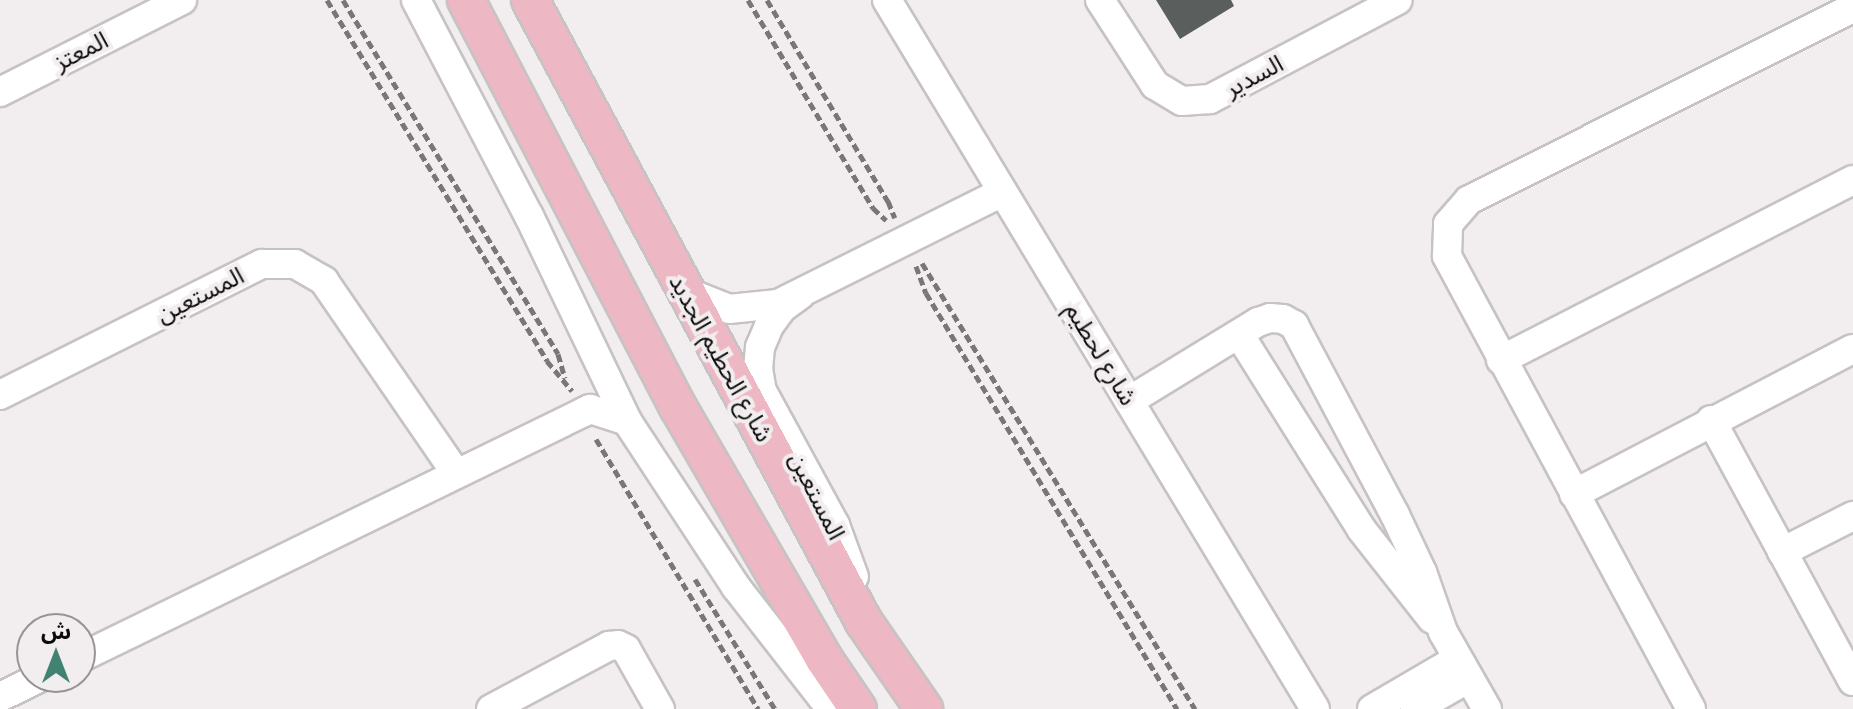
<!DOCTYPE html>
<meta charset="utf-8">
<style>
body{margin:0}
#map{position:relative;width:1853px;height:709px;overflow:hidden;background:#f2edee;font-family:Inter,"Noto Sans Arabic",sans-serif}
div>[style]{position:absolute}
.building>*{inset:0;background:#5a5e5c}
.path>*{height:5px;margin-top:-2.5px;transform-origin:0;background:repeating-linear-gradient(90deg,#797676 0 8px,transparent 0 12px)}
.roads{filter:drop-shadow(2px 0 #c7c2c3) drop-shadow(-2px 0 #c7c2c3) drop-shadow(0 2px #c7c2c3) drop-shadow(0 -2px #c7c2c3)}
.minor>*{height:28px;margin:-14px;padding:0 14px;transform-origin:14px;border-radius:14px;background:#fff}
.major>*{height:36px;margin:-18px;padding:0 18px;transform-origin:18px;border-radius:18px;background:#edb7c4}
span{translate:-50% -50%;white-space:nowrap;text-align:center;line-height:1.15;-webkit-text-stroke:8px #f2edee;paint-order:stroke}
.street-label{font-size:24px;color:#0c0b0b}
.north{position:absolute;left:16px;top:613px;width:80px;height:80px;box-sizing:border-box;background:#f2edee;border:2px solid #969393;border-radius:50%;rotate:0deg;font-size:22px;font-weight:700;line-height:32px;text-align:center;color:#0c0b0b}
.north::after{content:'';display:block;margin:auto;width:28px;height:36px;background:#428271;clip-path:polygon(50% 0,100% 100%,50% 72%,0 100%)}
</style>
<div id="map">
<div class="building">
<i style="clip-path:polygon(1156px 0,1231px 0,1234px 6px,1180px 39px)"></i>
</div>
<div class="path">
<i style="left:327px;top:0;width:423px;rotate:58.6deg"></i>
<i style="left:547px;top:361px;width:39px;rotate:50deg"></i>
<i style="left:343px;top:0;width:414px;rotate:58.7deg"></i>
<i style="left:558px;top:354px;width:25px;rotate:74deg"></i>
<i style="left:748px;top:0;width:243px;rotate:59deg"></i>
<i style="left:873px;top:208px;width:18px;rotate:43deg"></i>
<i style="left:767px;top:0;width:235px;rotate:59deg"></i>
<i style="left:888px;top:201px;width:18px;rotate:68deg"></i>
<i style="left:922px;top:263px;width:523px;rotate:58.53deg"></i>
<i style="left:916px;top:266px;width:29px;rotate:70deg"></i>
<i style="left:926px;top:293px;width:486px;rotate:58.9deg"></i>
<i style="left:596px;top:439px;width:315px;rotate:59deg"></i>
<i style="left:695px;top:579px;width:153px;rotate:58.4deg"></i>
</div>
<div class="roads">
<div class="minor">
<i style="left:416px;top:0;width:244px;rotate:62.4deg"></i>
<i style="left:529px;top:216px;width:227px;rotate:64.4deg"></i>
<i style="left:627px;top:421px;width:199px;rotate:56.7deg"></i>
<i style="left:736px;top:587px;width:155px;rotate:52.1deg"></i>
<i style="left:887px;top:0;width:828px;rotate:58.88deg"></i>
<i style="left:1100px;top:0;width:101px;rotate:57.1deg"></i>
<i style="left:1155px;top:85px;width:31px;rotate:31deg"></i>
<i style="left:1182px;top:101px;width:28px;rotate:-4deg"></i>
<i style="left:1210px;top:99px;width:212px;rotate:-27.8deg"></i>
<i style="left:0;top:92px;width:204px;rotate:-26.8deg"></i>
<i style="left:684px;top:291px;width:48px;rotate:21.8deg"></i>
<i style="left:729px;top:309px;width:49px;rotate:-5.8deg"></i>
<i style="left:778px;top:304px;width:251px;rotate:-26.5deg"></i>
<i style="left:800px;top:295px;width:22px;rotate:144deg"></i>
<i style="left:782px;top:308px;width:22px;rotate:126deg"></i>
<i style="left:769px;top:326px;width:23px;rotate:113deg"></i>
<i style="left:760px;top:347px;width:22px;rotate:95deg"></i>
<i style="left:758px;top:369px;width:22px;rotate:80deg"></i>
<i style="left:762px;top:391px;width:153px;rotate:61.4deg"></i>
<i style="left:835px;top:525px;width:55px;rotate:69.9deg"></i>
<i style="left:1239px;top:334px;width:231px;rotate:57.9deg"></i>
<i style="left:1362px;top:530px;width:113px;rotate:51.8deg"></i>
<i style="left:1501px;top:360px;width:395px;rotate:-27.1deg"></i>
<i style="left:0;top:395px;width:293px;rotate:-26.6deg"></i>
<i style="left:262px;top:264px;width:33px"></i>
<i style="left:295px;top:264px;width:34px;rotate:30deg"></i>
<i style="left:324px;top:281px;width:233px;rotate:55.5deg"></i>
<i style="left:1129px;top:401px;width:151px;rotate:-31.5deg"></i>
<i style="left:1258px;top:322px;width:13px;rotate:-18deg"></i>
<i style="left:1270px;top:318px;width:13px;rotate:4deg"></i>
<i style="left:1283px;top:319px;width:13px;rotate:29deg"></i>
<i style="left:1294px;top:325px;width:215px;rotate:62deg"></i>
<i style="left:1395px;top:515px;width:63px;rotate:64.7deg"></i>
<i style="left:1422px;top:572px;width:64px;rotate:70.7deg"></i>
<i style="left:1443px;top:632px;width:89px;rotate:60.3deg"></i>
<i style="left:1711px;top:420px;width:297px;rotate:61.5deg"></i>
<i style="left:1574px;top:494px;width:314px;rotate:-27.5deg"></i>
<i style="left:1782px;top:552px;width:80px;rotate:-26.9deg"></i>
<i style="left:80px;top:658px;width:561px;rotate:-26.02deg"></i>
<i style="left:584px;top:412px;width:7px;rotate:-27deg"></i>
<i style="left:590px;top:409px;width:39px;rotate:18deg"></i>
<i style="left:0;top:697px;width:46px;rotate:-26deg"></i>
<i style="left:491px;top:709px;width:134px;rotate:-28.1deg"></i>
<i style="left:609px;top:646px;width:9px;rotate:-6deg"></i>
<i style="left:618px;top:645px;width:9px;rotate:27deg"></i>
<i style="left:626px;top:649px;width:69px;rotate:60.5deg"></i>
<i style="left:1372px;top:709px;width:99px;rotate:-30.2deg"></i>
<i style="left:1415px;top:709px;width:62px;rotate:-29.9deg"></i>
<i style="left:1691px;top:709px;width:515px;rotate:-118.31deg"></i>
<i style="left:1447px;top:256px;width:32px;rotate:-88deg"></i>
<i style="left:1448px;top:224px;width:32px;rotate:-49deg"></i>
<i style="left:1469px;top:200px;width:429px;rotate:-26.6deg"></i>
</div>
<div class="major">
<i style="left:466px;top:0;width:459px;rotate:62.5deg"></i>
<i style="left:678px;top:407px;width:291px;rotate:59.9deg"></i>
<i style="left:824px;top:659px;width:60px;rotate:55.8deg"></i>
<i style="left:530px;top:0;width:706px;rotate:61.77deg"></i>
<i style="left:864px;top:622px;width:106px;rotate:55.4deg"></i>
</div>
</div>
<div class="street-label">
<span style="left:81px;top:51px;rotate:-27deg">المعتز</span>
<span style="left:1254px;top:76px;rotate:-28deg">السدير</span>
<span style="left:200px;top:295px;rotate:-27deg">المستعين</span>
<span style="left:1101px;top:354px;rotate:59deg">شارع لحطيم</span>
<span style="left:721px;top:358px;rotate:61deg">شارع الحطيم الجديد</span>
<span style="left:817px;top:496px;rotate:63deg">المستعين</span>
</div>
<div class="north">ش</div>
</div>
